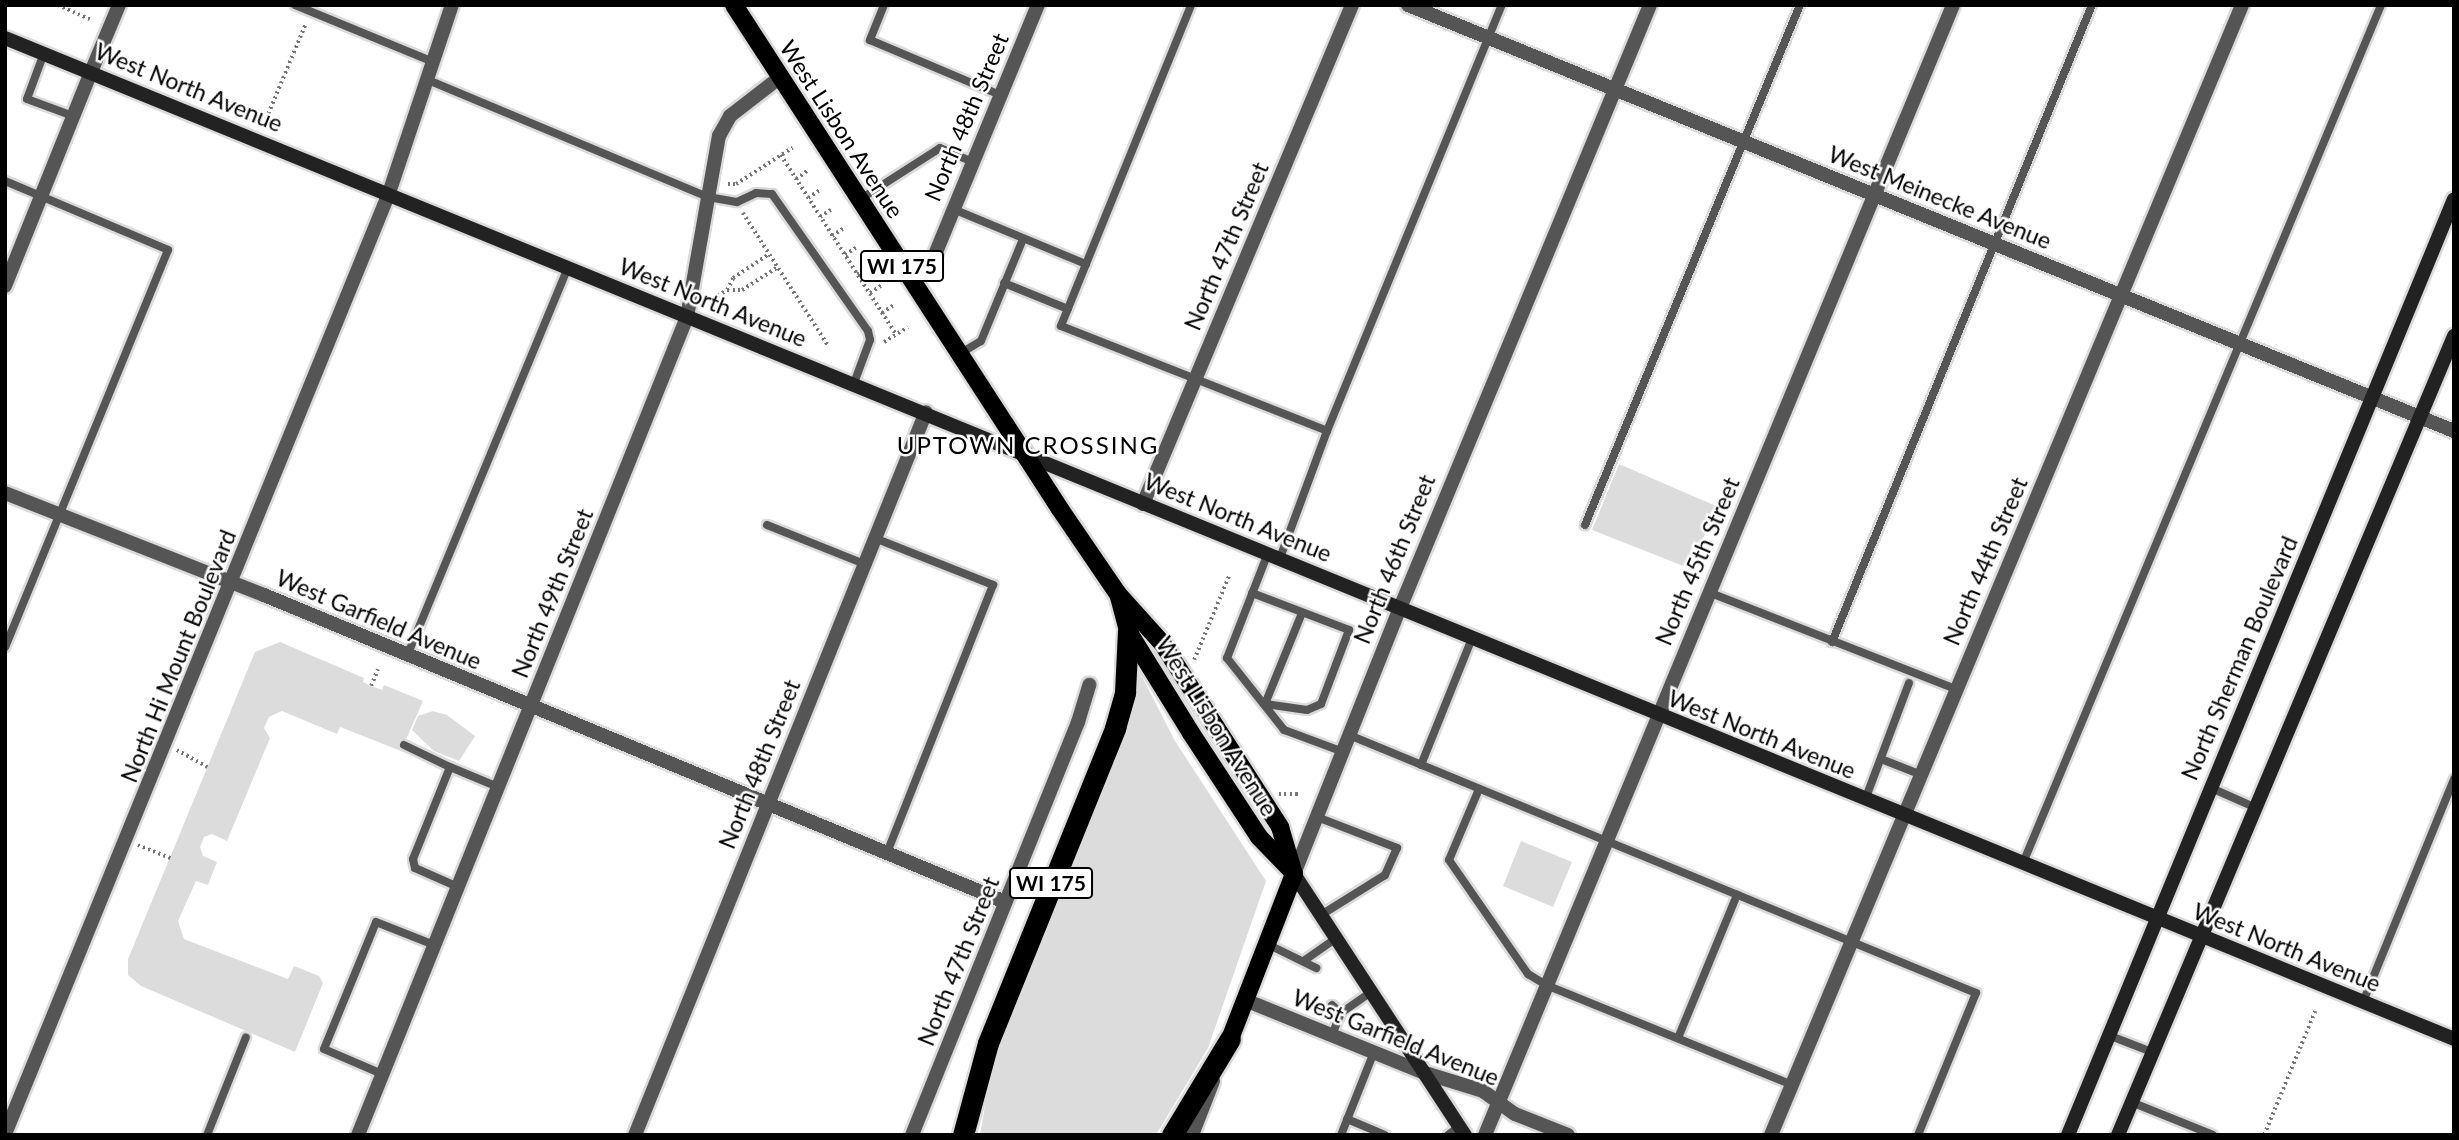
<!DOCTYPE html>
<style>
body{margin:0}
#map{position:relative;width:2459px;height:1140px;overflow:hidden;background:#fff;font-family:Lato,sans-serif}
div>[style]{position:absolute}
.green>*{inset:0;background:#dcdcdc}
.path>*{height:3.5px;margin-top:-1.75px;transform-origin:0;background:repeating-linear-gradient(90deg,#777 0 2px,transparent 0 5.5px)}
.roads{filter:drop-shadow(2px 0 #dbdbdb) drop-shadow(-2px 0 #dbdbdb) drop-shadow(0 2px #dbdbdb) drop-shadow(0 -2px #dbdbdb)}
.service>*{height:8px;margin:-4px;padding:0 4px;transform-origin:4px;border-radius:4px;background:#555}
.minor>*{height:14px;margin:-7px;padding:0 7px;transform-origin:7px;border-radius:7px;background:#555}
.tertiary>*{height:14px;margin:-7px;padding:0 7px;transform-origin:7px;border-radius:7px;background:#555}
.secondary>*{height:14px;margin:-7px;padding:0 7px;transform-origin:7px;border-radius:7px;background:#222}
.primary>*{height:18px;margin:-9px;padding:0 9px;transform-origin:9px;border-radius:9px;background:#000}
.motorway>*{height:21px;margin:-10.5px;padding:0 10.5px;transform-origin:10.5px;border-radius:10.5px;background:#000}
span{translate:-50% -50%;white-space:nowrap;text-align:center;line-height:1.15;-webkit-text-stroke:5px #fff;paint-order:stroke}
.shield-label span{padding:2px 5px;background:#fff;border:2px solid;border-radius:5px;-webkit-text-stroke-width:0}
.shield-label{font-size:21px;color:#000;font-weight:700}
.street-label{font-size:23px;color:#000}
.neighbourhood-label{font-size:24px;color:#000;letter-spacing:2px}
.frame{position:absolute;inset:0;border:7px solid #000;pointer-events:none}
</style>
<div id="map">
<div class="green">
<i style="clip-path:polygon(1619px 464px,1716px 506px,1691px 569px,1592px 530px)"></i>
<i style="clip-path:polygon(280px 642px,364px 678px,363px 682px,371px 686px,382px 690px,384px 685px,423px 701px,401px 751px,340px 727px,337px 734px,282px 711px,269px 717px,264px 728px,270px 738px,227px 841px,212px 834px,204px 837px,200px 847px,203px 856px,217px 862px,208px 885px,196px 881px,178px 921px,184px 939px,288px 979px,294px 966px,319px 976px,323px 983px,295px 1052px,141px 986px,128px 975px,128px 959px,255px 652px)"></i>
<i style="clip-path:polygon(1136px 665px,1175px 741px,1266px 881px,1208px 1048px,1156px 1135px,980px 1135px,989px 1082px,1005px 1032px,1126px 727px)"></i>
<i style="clip-path:polygon(433px 711px,447px 715px,475px 736px,459px 761px,434px 751px,412px 730px,418px 716px)"></i>
<i style="clip-path:polygon(1521px 841px,1572px 862px,1553px 907px,1503px 886px)"></i>
</div>
<div class="path">
<i style="left:58px;top:5px;width:35px;rotate:24deg"></i>
<i style="left:266px;top:119px;width:104px;rotate:-67.4deg"></i>
<i style="left:781px;top:155px;width:213px;rotate:57.3deg"></i>
<i style="left:796px;top:179px;width:14px;rotate:-36deg"></i>
<i style="left:728px;top:184px;width:8px"></i>
<i style="left:736px;top:184px;width:67px;rotate:-32.7deg"></i>
<i style="left:808px;top:198px;width:14px;rotate:-34deg"></i>
<i style="left:743px;top:213px;width:159px;rotate:57.3deg"></i>
<i style="left:820px;top:217px;width:14px;rotate:-34deg"></i>
<i style="left:832px;top:236px;width:14px;rotate:-34deg"></i>
<i style="left:845px;top:255px;width:14px;rotate:-34deg"></i>
<i style="left:857px;top:274px;width:14px;rotate:-30deg"></i>
<i style="left:727px;top:290px;width:13px;rotate:-63deg"></i>
<i style="left:733px;top:278px;width:43px;rotate:-33.7deg"></i>
<i style="left:870px;top:293px;width:14px;rotate:-34deg"></i>
<i style="left:713px;top:299px;width:17px;rotate:-33deg"></i>
<i style="left:727px;top:290px;width:15px"></i>
<i style="left:742px;top:290px;width:43px;rotate:-32.6deg"></i>
<i style="left:882px;top:313px;width:14px;rotate:-34deg"></i>
<i style="left:884px;top:342px;width:28px;rotate:-32deg"></i>
<i style="left:1194px;top:660px;width:91px;rotate:-67.4deg"></i>
<i style="left:371px;top:686px;width:18px;rotate:-68deg"></i>
<i style="left:177px;top:750px;width:35px;rotate:29deg"></i>
<i style="left:1279px;top:794px;width:21px"></i>
<i style="left:138px;top:845px;width:35px;rotate:22deg"></i>
<i style="left:2264px;top:1135px;width:134px;rotate:-67.6deg"></i>
</div>
<div class="roads">
<div class="service">
<i style="left:295px;top:5px;width:149px;rotate:22.4deg"></i>
<i style="left:884px;top:5px;width:38px;rotate:112deg"></i>
<i style="left:870px;top:40px;width:141px;rotate:22.9deg"></i>
<i style="left:44px;top:53px;width:49px;rotate:110.3deg"></i>
<i style="left:27px;top:99px;width:49px;rotate:20.3deg"></i>
<i style="left:428px;top:80px;width:303px;rotate:22.7deg"></i>
<i style="left:708px;top:197px;width:29px;rotate:10deg"></i>
<i style="left:737px;top:202px;width:21px;rotate:-25deg"></i>
<i style="left:756px;top:193px;width:16px;rotate:4deg"></i>
<i style="left:772px;top:194px;width:167px;rotate:55deg"></i>
<i style="left:868px;top:331px;width:9px;rotate:77deg"></i>
<i style="left:870px;top:340px;width:46px;rotate:110.4deg"></i>
<i style="left:5px;top:181px;width:177px;rotate:22.9deg"></i>
<i style="left:168px;top:250px;width:429px;rotate:112.3deg"></i>
<i style="left:859px;top:200px;width:96px;rotate:-32.7deg"></i>
<i style="left:940px;top:148px;width:36px;rotate:23deg"></i>
<i style="left:953px;top:209px;width:144px;rotate:22.5deg"></i>
<i style="left:1086px;top:264px;width:67px;rotate:112deg"></i>
<i style="left:1061px;top:326px;width:286px;rotate:21.5deg"></i>
<i style="left:1086px;top:264px;width:279px;rotate:-67.9deg"></i>
<i style="left:1004px;top:283px;width:69px;rotate:22.1deg"></i>
<i style="left:961px;top:353px;width:23px;rotate:-31deg"></i>
<i style="left:981px;top:341px;width:110px;rotate:-67.6deg"></i>
<i style="left:767px;top:525px;width:108px;rotate:21.8deg"></i>
<i style="left:1585px;top:525px;width:563px;rotate:-67.54deg"></i>
<i style="left:877px;top:539px;width:125px;rotate:21.6deg"></i>
<i style="left:993px;top:585px;width:288px;rotate:111.6deg"></i>
<i style="left:1268px;top:553px;width:113px;rotate:111.3deg"></i>
<i style="left:1227px;top:658px;width:92px;rotate:51.6deg"></i>
<i style="left:1284px;top:730px;width:63px;rotate:20.4deg"></i>
<i style="left:1280px;top:558px;width:135px;rotate:-69.7deg"></i>
<i style="left:1327px;top:431px;width:461px;rotate:-67.7deg"></i>
<i style="left:1708px;top:592px;width:266px;rotate:21.4deg"></i>
<i style="left:1252px;top:593px;width:104px;rotate:20.9deg"></i>
<i style="left:1349px;top:630px;width:79px;rotate:110.7deg"></i>
<i style="left:1321px;top:704px;width:15px;rotate:157deg"></i>
<i style="left:1307px;top:710px;width:42px;rotate:-171.9deg"></i>
<i style="left:1265px;top:704px;width:98px;rotate:-67.9deg"></i>
<i style="left:1832px;top:642px;width:688px;rotate:-67.8deg"></i>
<i style="left:407px;top:656px;width:420px;rotate:-67.5deg"></i>
<i style="left:1349px;top:735px;width:678px;rotate:22.37deg"></i>
<i style="left:1976px;top:993px;width:153px;rotate:112.2deg"></i>
<i style="left:404px;top:745px;width:51px;rotate:25.6deg"></i>
<i style="left:1881px;top:759px;width:41px;rotate:21.5deg"></i>
<i style="left:1421px;top:765px;width:137px;rotate:-68.1deg"></i>
<i style="left:2209px;top:787px;width:49px;rotate:24deg"></i>
<i style="left:1479px;top:789px;width:77px;rotate:112.9deg"></i>
<i style="left:1449px;top:860px;width:139px;rotate:55.3deg"></i>
<i style="left:1528px;top:974px;width:21px;rotate:31deg"></i>
<i style="left:1546px;top:985px;width:266px;rotate:22.1deg"></i>
<i style="left:1865px;top:800px;width:125px;rotate:-69.4deg"></i>
<i style="left:1317px;top:817px;width:86px;rotate:21.2deg"></i>
<i style="left:1397px;top:848px;width:30px;rotate:114deg"></i>
<i style="left:1385px;top:875px;width:75px;rotate:148deg"></i>
<i style="left:2023px;top:863px;width:930px;rotate:-67.35deg"></i>
<i style="left:458px;top:887px;width:47px;rotate:-156.2deg"></i>
<i style="left:415px;top:868px;width:9px;rotate:-103deg"></i>
<i style="left:413px;top:859px;width:99px;rotate:-68.1deg"></i>
<i style="left:450px;top:767px;width:52px;rotate:22.6deg"></i>
<i style="left:1267px;top:944px;width:55px;rotate:26.1deg"></i>
<i style="left:1305px;top:960px;width:38px;rotate:-35deg"></i>
<i style="left:2363px;top:1002px;width:241px;rotate:-67.8deg"></i>
<i style="left:1332px;top:1005px;width:12px;rotate:42deg"></i>
<i style="left:1332px;top:1035px;width:24px;rotate:-68deg"></i>
<i style="left:1341px;top:1013px;width:38px;rotate:-35deg"></i>
<i style="left:2108px;top:1035px;width:47px;rotate:21.1deg"></i>
<i style="left:1678px;top:1038px;width:155px;rotate:-67.6deg"></i>
<i style="left:382px;top:1074px;width:63px;rotate:-156.7deg"></i>
<i style="left:324px;top:1049px;width:137px;rotate:-67.7deg"></i>
<i style="left:376px;top:922px;width:62px;rotate:21.6deg"></i>
<i style="left:2131px;top:1102px;width:88px;rotate:21.9deg"></i>
<i style="left:1347px;top:1119px;width:41px;rotate:22.8deg"></i>
<i style="left:207px;top:1135px;width:105px;rotate:-68.3deg"></i>
<i style="left:1341px;top:1135px;width:89px;rotate:-68.3deg"></i>
<i style="left:1448px;top:1135px;width:15px;rotate:-37deg"></i>
</div>
<div class="minor">
<i style="left:1408px;top:5px;width:1129px;rotate:22.16deg"></i>
<i style="left:908px;top:276px;width:32px;rotate:-36deg"></i>
<i style="left:934px;top:257px;width:273px;rotate:-67.6deg"></i>
<i style="left:5px;top:286px;width:231px;rotate:-68.1deg"></i>
<i style="left:5px;top:493px;width:278px;rotate:21.5deg"></i>
<i style="left:264px;top:595px;width:802px;rotate:22.5deg"></i>
<i style="left:1143px;top:504px;width:541px;rotate:-67.27deg"></i>
<i style="left:1400px;top:608px;width:653px;rotate:-67.48deg"></i>
<i style="left:1245px;top:1000px;width:194px;rotate:22.1deg"></i>
<i style="left:1425px;top:1073px;width:61px;rotate:17.2deg"></i>
<i style="left:1483px;top:1091px;width:39px;rotate:36deg"></i>
<i style="left:1515px;top:1114px;width:57px;rotate:21.6deg"></i>
<i style="left:5px;top:1134px;width:1016px;rotate:-67.8deg"></i>
<i style="left:389px;top:193px;width:198px;rotate:-71.5deg"></i>
<i style="left:358px;top:1135px;width:882px;rotate:-68.09deg"></i>
<i style="left:687px;top:317px;width:184px;rotate:-80deg"></i>
<i style="left:719px;top:136px;width:23px;rotate:-61deg"></i>
<i style="left:730px;top:116px;width:62px;rotate:-37.8deg"></i>
<i style="left:635px;top:1135px;width:779px;rotate:-68.08deg"></i>
<i style="left:912px;top:1135px;width:445px;rotate:-68.1deg"></i>
<i style="left:1078px;top:722px;width:39px;rotate:-73deg"></i>
<i style="left:1192px;top:1135px;width:58px;rotate:-68.7deg"></i>
<i style="left:1485px;top:1135px;width:1223px;rotate:-67.5deg"></i>
<i style="left:1771px;top:1135px;width:1224px;rotate:-67.37deg"></i>
</div>
<div class="tertiary">
<i style="left:91px;top:72px;width:73px;rotate:-67.3deg"></i>
<i style="left:1294px;top:874px;width:286px;rotate:-68.3deg"></i>
</div>
<div class="secondary">
<i style="left:5px;top:38px;width:2646px;rotate:22.23deg"></i>
<i style="left:1294px;top:874px;width:312px;rotate:56.8deg"></i>
<i style="left:2068px;top:1135px;width:1012px;rotate:-67.59deg"></i>
<i style="left:2118px;top:1135px;width:867px;rotate:-67.19deg"></i>
</div>
<div class="primary">
<i style="left:734px;top:5px;width:600px;rotate:57.1deg"></i>
<i style="left:1060px;top:509px;width:103px;rotate:55.7deg"></i>
<i style="left:1118px;top:594px;width:66px;rotate:48.1deg"></i>
<i style="left:1162px;top:643px;width:219px;rotate:57.3deg"></i>
<i style="left:1280px;top:827px;width:49px;rotate:73.4deg"></i>
<i style="left:1119px;top:597px;width:35px;rotate:75deg"></i>
<i style="left:1128px;top:631px;width:120px;rotate:58.3deg"></i>
<i style="left:1191px;top:733px;width:124px;rotate:56.8deg"></i>
<i style="left:1259px;top:837px;width:46px;rotate:45.9deg"></i>
<i style="left:1230px;top:1039px;width:177px;rotate:-68.8deg"></i>
</div>
<div class="motorway">
<i style="left:963px;top:1135px;width:95px;rotate:-74.8deg"></i>
<i style="left:988px;top:1043px;width:340px;rotate:-68deg"></i>
<i style="left:1115px;top:728px;width:37px;rotate:-74deg"></i>
<i style="left:1125px;top:692px;width:61px;rotate:-87.2deg"></i>
<i style="left:1172px;top:1135px;width:112px;rotate:-58.9deg"></i>
</div>
</div>
<div class="shield-label">
<span style="left:902px;top:266px">WI 175</span>
<span style="left:1051px;top:883px">WI 175</span>
</div>
<div class="street-label">
<span style="left:189px;top:87px;rotate:22deg">West North Avenue</span>
<span style="left:966px;top:117px;rotate:-67deg">North 48th Street</span>
<span style="left:842px;top:129px;rotate:57deg">West Lisbon Avenue</span>
<span style="left:1940px;top:197px;rotate:22deg">West Meinecke Avenue</span>
<span style="left:1226px;top:246px;rotate:-67deg">North 47th Street</span>
<span style="left:713px;top:302px;rotate:22deg">West North Avenue</span>
<span style="left:1238px;top:517px;rotate:22deg">West North Avenue</span>
<span style="left:1394px;top:559px;rotate:-68deg">North 46th Street</span>
<span style="left:1697px;top:561px;rotate:-67deg">North 45th Street</span>
<span style="left:1985px;top:561px;rotate:-67deg">North 44th Street</span>
<span style="left:552px;top:593px;rotate:-68deg">North 49th Street</span>
<span style="left:379px;top:619px;rotate:23deg">West Garfield Avenue</span>
<span style="left:178px;top:656px;rotate:-68deg">North Hi Mount Boulevard</span>
<span style="left:2239px;top:658px;rotate:-67deg">North Sherman Boulevard</span>
<span style="left:1217px;top:726px;rotate:58deg">West Lisbon Avenue</span>
<span style="left:1762px;top:734px;rotate:22deg">West North Avenue</span>
<span style="left:759px;top:764px;rotate:-68deg">North 48th Street</span>
<span style="left:2287px;top:947px;rotate:22deg">West North Avenue</span>
<span style="left:958px;top:961px;rotate:-68deg">North 47th Street</span>
<span style="left:1396px;top:1037px;rotate:22deg">West Garfield Avenue</span>
</div>
<div class="neighbourhood-label">
<span style="left:1028px;top:445px">UPTOWN CROSSING</span>
</div>
<div class="frame"></div>
</div>
